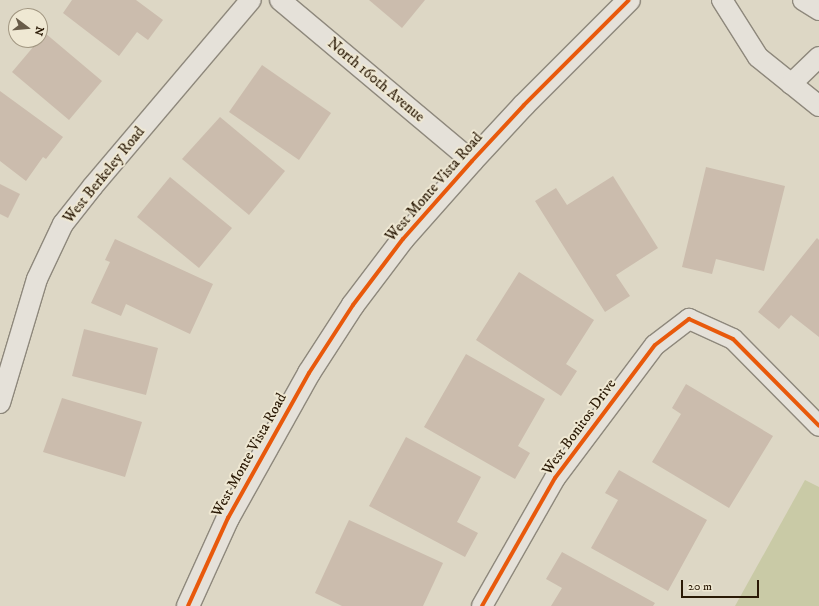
<!DOCTYPE html>
<style>
body{margin:0}
#map{position:relative;width:819px;height:606px;overflow:hidden;background:#ddd7c5;font-family:"IM FELL DW Pica",serif}
div>[style]{position:absolute}
.green>*{inset:0;background:#c9caa6}
.building>*{inset:0;background:#cbbcad}
.roads{filter:drop-shadow(1px 0 #8e887c) drop-shadow(-1px 0 #8e887c) drop-shadow(0 1px #8e887c) drop-shadow(0 -1px #8e887c)}
.street>*{height:20px;margin:-10px;padding:0 10px;transform-origin:10px;border-radius:10px;background:#e5e1d9}
.secondary>*{height:22px;margin:-11px;padding:0 11px;transform-origin:11px;border-radius:11px;background:#e5e1d9}
.cycleway>*{height:4px;margin:-2px;padding:0 2px;transform-origin:2px;border-radius:2px;background:#e8590c}
span{translate:-50% -50%;white-space:nowrap;text-align:center;line-height:1.15;-webkit-text-stroke:4px #efe8d3;paint-order:stroke}
.street-label{font-size:15px;color:#2b1a06}
.north{position:absolute;left:8px;top:8px;width:40px;height:40px;box-sizing:border-box;background:#efe8d3;border:1px solid #a19681;border-radius:50%;rotate:106deg;font-size:11px;font-weight:700;line-height:16px;text-align:center;color:#2b1a06}
.north::after{content:'';display:block;margin:auto;width:14px;height:18px;background:#695c49;clip-path:polygon(50% 0,100% 100%,50% 72%,0 100%)}
.scale{position:absolute;left:681px;top:580px;width:78px;height:18px;box-sizing:border-box;border:2px solid #2b1a06;border-top:0;padding-left:5px;font-size:12px;line-height:14px;white-space:nowrap;color:#2b1a06;-webkit-text-stroke:3px #efe8d3;paint-order:stroke}
</style>
<div id="map">
<div class="green">
<i style="clip-path:polygon(805px 480px,819px 487px,819px 606px,735px 606px)"></i>
</div>
<div class="building">
<i style="clip-path:polygon(72px 0,136px 0,163px 20px,148px 40px,137px 32px,119px 56px,63px 13px)"></i>
<i style="clip-path:polygon(369px 0,425px 0,402px 28px)"></i>
<i style="clip-path:polygon(45px 33px,102px 81px,69px 120px,12px 72px)"></i>
<i style="clip-path:polygon(262px 65px,331px 113px,299px 160px,229px 112px)"></i>
<i style="clip-path:polygon(0 91px,63px 137px,46px 159px,43px 157px,26px 181px,0 161px)"></i>
<i style="clip-path:polygon(220px 117px,285px 171px,249px 215px,182px 159px)"></i>
<i style="clip-path:polygon(706px 167px,785px 186px,764px 271px,716px 259px,712px 274px,682px 267px)"></i>
<i style="clip-path:polygon(613px 176px,658px 248px,616px 275px,630px 296px,605px 312px,535px 201px,556px 188px,567px 205px)"></i>
<i style="clip-path:polygon(170px 177px,232px 228px,199px 268px,137px 217px)"></i>
<i style="clip-path:polygon(0 184px,20px 194px,8px 218px,0 214px)"></i>
<i style="clip-path:polygon(817px 238px,819px 240px,819px 337px,791px 315px,779px 329px,758px 312px)"></i>
<i style="clip-path:polygon(115px 239px,213px 284px,190px 334px,126px 304px,121px 316px,91px 303px,110px 262px,105px 260px)"></i>
<i style="clip-path:polygon(519px 272px,594px 320px,566px 364px,577px 371px,561px 396px,476px 340px)"></i>
<i style="clip-path:polygon(84px 329px,158px 348px,146px 395px,72px 376px)"></i>
<i style="clip-path:polygon(466px 354px,545px 399px,518px 446px,530px 453px,515px 479px,424px 427px)"></i>
<i style="clip-path:polygon(686px 384px,773px 436px,729px 508px,652px 462px,681px 414px,672px 408px)"></i>
<i style="clip-path:polygon(62px 398px,142px 422px,125px 477px,43px 452px)"></i>
<i style="clip-path:polygon(406px 437px,481px 477px,457px 522px,478px 533px,465px 557px,369px 506px)"></i>
<i style="clip-path:polygon(619px 470px,707px 520px,668px 591px,591px 548px,618px 500px,605px 493px)"></i>
<i style="clip-path:polygon(349px 520px,443px 563px,423px 606px,342px 606px,315px 593px)"></i>
<i style="clip-path:polygon(562px 552px,655px 603px,653px 606px,551px 606px,562px 588px,546px 579px)"></i>
</div>
<div class="roads">
<div class="street">
<i style="left:280px;top:0;width:251px;rotate:40deg"></i>
<i style="left:722px;top:0;width:67px;rotate:57.7deg"></i>
<i style="left:758px;top:57px;width:78px;rotate:38.8deg"></i>
<i style="left:803px;top:0;width:19px;rotate:32deg"></i>
<i style="left:791px;top:84px;width:39px;rotate:-44deg"></i>
<i style="left:0;top:403px;width:129px;rotate:-73.4deg"></i>
<i style="left:37px;top:279px;width:61px;rotate:-64.7deg"></i>
<i style="left:63px;top:224px;width:48px;rotate:-51.7deg"></i>
<i style="left:93px;top:186px;width:244px;rotate:-49.7deg"></i>
<i style="left:482px;top:606px;width:147px;rotate:-60.3deg"></i>
<i style="left:555px;top:478px;width:166px;rotate:-53.1deg"></i>
<i style="left:655px;top:345px;width:43px;rotate:-37.4deg"></i>
<i style="left:689px;top:319px;width:48px;rotate:24.4deg"></i>
<i style="left:733px;top:339px;width:122px;rotate:45.3deg"></i>
</div>
<div class="secondary">
<i style="left:188px;top:606px;width:97px;rotate:-65.6deg"></i>
<i style="left:228px;top:518px;width:166px;rotate:-60.8deg"></i>
<i style="left:309px;top:373px;width:81px;rotate:-57.1deg"></i>
<i style="left:353px;top:305px;width:83px;rotate:-52.9deg"></i>
<i style="left:403px;top:239px;width:104px;rotate:-48.5deg"></i>
<i style="left:472px;top:161px;width:76px;rotate:-47.1deg"></i>
<i style="left:524px;top:105px;width:148px;rotate:-45deg"></i>
</div>
</div>
<div class="cycleway">
<i style="left:188px;top:606px;width:97px;rotate:-65.6deg"></i>
<i style="left:228px;top:518px;width:166px;rotate:-60.8deg"></i>
<i style="left:309px;top:373px;width:81px;rotate:-57.1deg"></i>
<i style="left:353px;top:305px;width:83px;rotate:-52.9deg"></i>
<i style="left:403px;top:239px;width:104px;rotate:-48.5deg"></i>
<i style="left:472px;top:161px;width:76px;rotate:-47.1deg"></i>
<i style="left:524px;top:105px;width:148px;rotate:-45deg"></i>
<i style="left:482px;top:606px;width:147px;rotate:-60.3deg"></i>
<i style="left:555px;top:478px;width:166px;rotate:-53.1deg"></i>
<i style="left:655px;top:345px;width:43px;rotate:-37.4deg"></i>
<i style="left:689px;top:319px;width:48px;rotate:24.4deg"></i>
<i style="left:733px;top:339px;width:122px;rotate:45.3deg"></i>
</div>
<div class="street-label">
<span style="left:376px;top:80px;rotate:40deg">North 160th Avenue</span>
<span style="left:104px;top:175px;rotate:-51deg">West Berkeley Road</span>
<span style="left:434px;top:187px;rotate:-49deg">West Monte Vista Road</span>
<span style="left:579px;top:427px;rotate:-54deg">West Bonitos Drive</span>
<span style="left:249px;top:455px;rotate:-61deg">West Monte Vista Road</span>
</div>
<div class="north">N</div>
<div class="scale">20 m</div>
</div>
